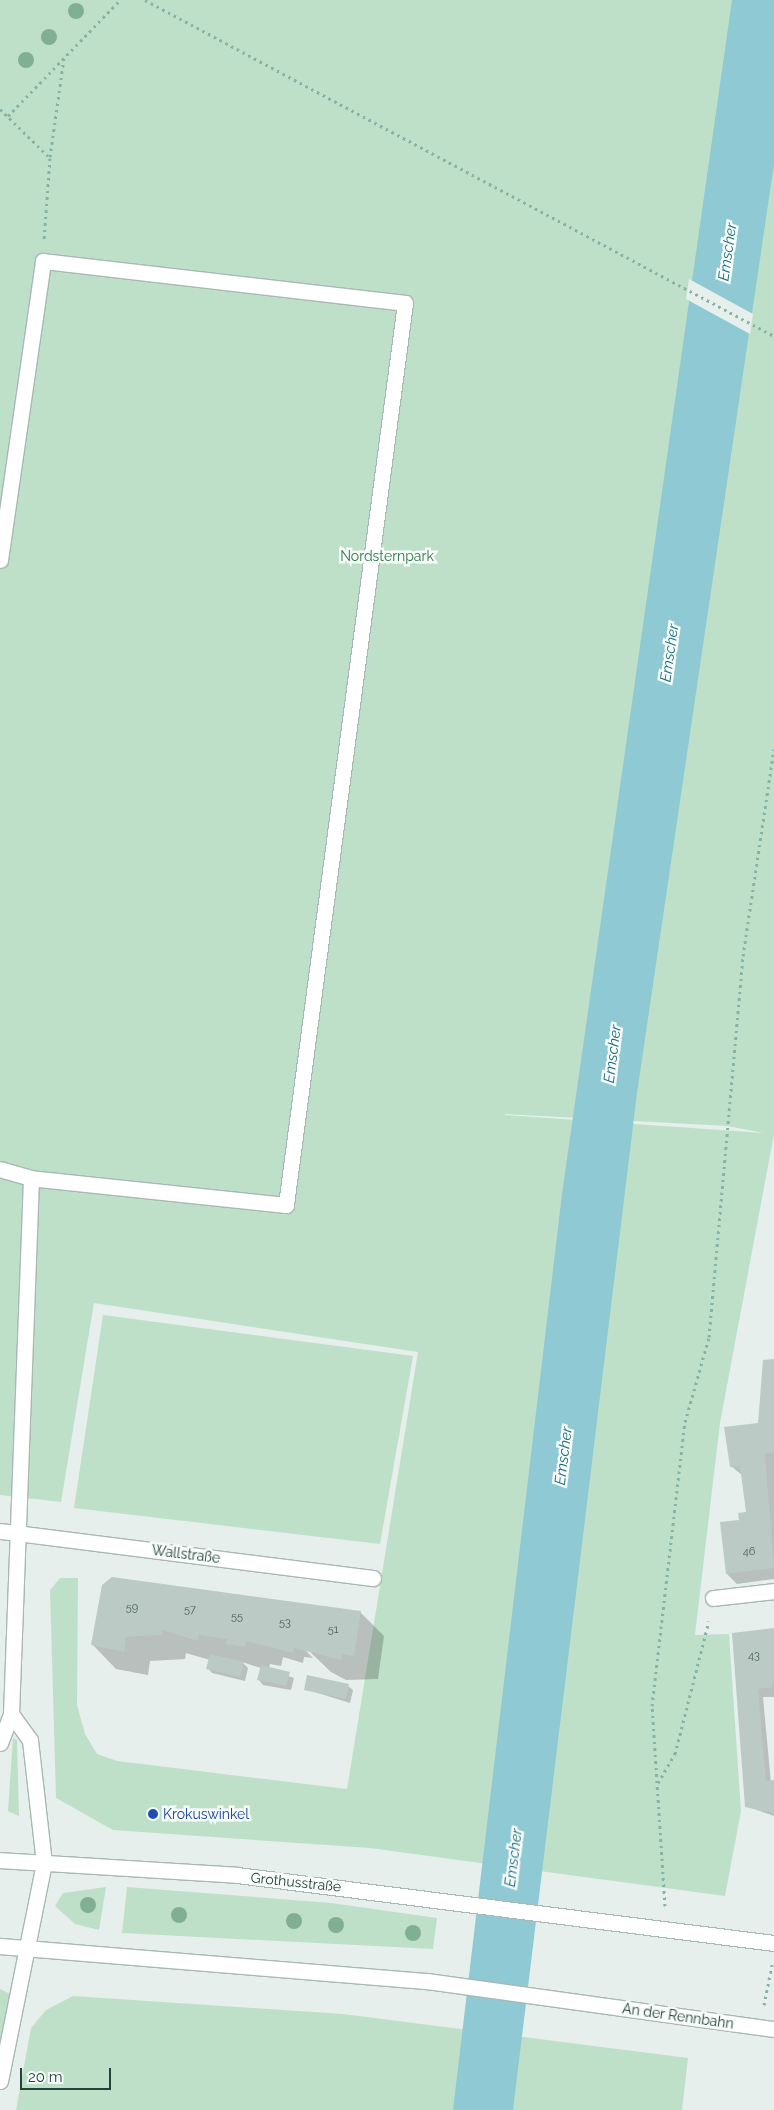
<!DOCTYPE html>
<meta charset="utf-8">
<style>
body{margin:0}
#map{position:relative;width:774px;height:2110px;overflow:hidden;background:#e6efeb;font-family:Raleway,sans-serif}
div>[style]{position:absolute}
.green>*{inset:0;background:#bfe0c8}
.water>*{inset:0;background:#8ec9d4}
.pier>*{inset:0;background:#e6efeb}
.shadow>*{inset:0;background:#0003}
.building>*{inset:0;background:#bbcac4}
.path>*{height:3px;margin-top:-1.5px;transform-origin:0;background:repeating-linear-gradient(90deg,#86b3a5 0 2.5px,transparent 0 6.5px)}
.roads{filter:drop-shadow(1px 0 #a8b8b2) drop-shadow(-1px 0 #a8b8b2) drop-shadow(0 1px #a8b8b2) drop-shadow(0 -1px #a8b8b2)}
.lane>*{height:15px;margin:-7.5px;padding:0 7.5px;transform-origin:7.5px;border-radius:7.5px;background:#fff}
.street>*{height:15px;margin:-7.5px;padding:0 7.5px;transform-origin:7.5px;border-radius:7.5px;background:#fff}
.secondary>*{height:15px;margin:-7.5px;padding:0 7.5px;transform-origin:7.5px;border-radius:7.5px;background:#fff}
.trees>*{width:16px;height:16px;margin:-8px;border-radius:50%;background:#80af93}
.dots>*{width:14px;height:14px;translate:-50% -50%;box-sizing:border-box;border:2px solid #f7fbf9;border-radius:50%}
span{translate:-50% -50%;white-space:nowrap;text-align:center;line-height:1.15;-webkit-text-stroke:5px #f7fbf9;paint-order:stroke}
.number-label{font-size:11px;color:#4a645c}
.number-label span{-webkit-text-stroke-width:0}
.park-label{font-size:14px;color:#2d7a4b}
.street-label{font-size:14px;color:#24423a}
.transit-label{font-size:14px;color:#164399}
.left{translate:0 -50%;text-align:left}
.water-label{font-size:15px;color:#1c6f80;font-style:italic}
.scale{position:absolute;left:20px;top:2068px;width:91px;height:22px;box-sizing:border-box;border:2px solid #24423a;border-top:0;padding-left:6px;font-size:15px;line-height:18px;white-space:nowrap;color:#24423a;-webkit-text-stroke:4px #f7fbf9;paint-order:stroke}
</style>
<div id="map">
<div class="green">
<i style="clip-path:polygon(evenodd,0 0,774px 0,774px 1134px,720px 1423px,695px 1635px,729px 1634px,741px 1811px,725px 1896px,370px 1848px,113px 1830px,56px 1798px,50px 1590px,60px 1578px,78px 1578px,77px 1705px,85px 1734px,97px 1754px,117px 1761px,347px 1789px,418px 1352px,94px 1303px,61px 1502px,0 1495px,0 0,505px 1114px,727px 1126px,764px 1133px,505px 1115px,505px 1114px)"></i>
<i style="clip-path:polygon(103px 1315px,413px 1356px,380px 1544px,74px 1508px)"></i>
<i style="clip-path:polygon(13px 1738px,17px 1740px,19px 1816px,8px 1811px)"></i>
<i style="clip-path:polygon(106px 1887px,99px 1930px,75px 1924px,55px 1906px,63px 1893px)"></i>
<i style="clip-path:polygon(127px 1887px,331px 1903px,437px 1918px,433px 1949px,122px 1933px)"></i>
<i style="clip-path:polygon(0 1989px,10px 1994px,0 2041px)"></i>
<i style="clip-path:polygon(73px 1996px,343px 2014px,688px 2058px,682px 2110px,16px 2110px,31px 2028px,46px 2010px)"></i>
</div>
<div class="water">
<i style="clip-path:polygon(732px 0,774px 0,774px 164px,637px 1093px,513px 2110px,453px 2110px,562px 1194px)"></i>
</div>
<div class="pier">
<i style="clip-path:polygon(689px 279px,753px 314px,750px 334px,686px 299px)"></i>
</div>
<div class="shadow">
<i style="clip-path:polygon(774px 1360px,774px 1579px,737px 1584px,727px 1574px,740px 1521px,747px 1514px,743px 1476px,731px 1466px,759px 1424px)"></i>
<i style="clip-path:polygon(103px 1585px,360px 1612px,384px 1636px,378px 1679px,346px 1680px,331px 1672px,306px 1648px,303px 1648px,313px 1658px,304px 1657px,303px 1663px,283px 1657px,281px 1666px,270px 1664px,269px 1669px,294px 1678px,291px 1690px,263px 1685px,259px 1680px,261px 1668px,242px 1662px,248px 1668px,245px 1681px,212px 1673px,208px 1668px,210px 1660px,186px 1653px,185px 1659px,150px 1661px,148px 1675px,116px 1669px,93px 1645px)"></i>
<i style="clip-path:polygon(774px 1630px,774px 1697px,763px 1697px,774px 1816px,746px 1806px,733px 1634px)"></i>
<i style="clip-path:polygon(348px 1686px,353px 1690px,350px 1703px,305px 1689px)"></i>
</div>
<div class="building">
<i style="clip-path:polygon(774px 1359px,774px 1452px,765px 1454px,774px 1568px,726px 1574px,720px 1522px,739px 1520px,738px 1513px,746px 1512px,740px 1466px,730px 1467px,724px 1427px,758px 1423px,763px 1360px)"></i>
<i style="clip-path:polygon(112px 1577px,361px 1611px,354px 1656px,342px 1654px,341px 1660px,294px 1648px,293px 1653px,246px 1641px,245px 1647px,226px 1644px,227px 1639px,199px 1635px,198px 1641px,162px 1630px,162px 1635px,126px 1637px,124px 1652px,91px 1645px,102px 1585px)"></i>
<i style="clip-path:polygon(774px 1628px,774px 1679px,772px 1687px,758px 1689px,766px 1781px,774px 1780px,774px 1813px,745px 1807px,732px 1633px)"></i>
<i style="clip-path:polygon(210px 1654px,244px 1662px,240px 1677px,206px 1669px)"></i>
<i style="clip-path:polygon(261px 1665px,290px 1672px,286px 1686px,257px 1680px)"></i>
<i style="clip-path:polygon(307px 1675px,349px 1684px,346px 1699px,304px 1690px)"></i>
</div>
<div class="path">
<i style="left:145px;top:0;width:713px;rotate:28.11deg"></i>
<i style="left:0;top:109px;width:70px;rotate:44.4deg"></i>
<i style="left:50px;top:158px;width:81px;rotate:94.2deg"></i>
<i style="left:8px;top:116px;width:161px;rotate:-46deg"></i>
<i style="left:50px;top:157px;width:100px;rotate:-82deg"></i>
<i style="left:658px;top:1783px;width:34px;rotate:-60deg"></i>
<i style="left:675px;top:1754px;width:137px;rotate:-75.7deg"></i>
<i style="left:665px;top:1906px;width:200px;rotate:-93.7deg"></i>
<i style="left:652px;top:1706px;width:286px;rotate:-83.4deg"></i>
<i style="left:685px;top:1422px;width:88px;rotate:-74.2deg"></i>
<i style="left:709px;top:1337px;width:383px;rotate:-84.9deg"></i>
<i style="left:743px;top:956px;width:209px;rotate:-81.5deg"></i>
<i style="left:764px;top:2005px;width:41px;rotate:-78.7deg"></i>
</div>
<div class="roads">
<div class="lane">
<i style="left:0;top:560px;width:302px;rotate:-81.8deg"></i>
<i style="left:43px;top:261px;width:364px;rotate:6.6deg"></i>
<i style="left:405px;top:303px;width:910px;rotate:97.52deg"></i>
<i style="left:286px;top:1205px;width:256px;rotate:-174deg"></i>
<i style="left:31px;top:1178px;width:32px;rotate:-164deg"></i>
<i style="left:0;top:1743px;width:31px;rotate:-69deg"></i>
<i style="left:11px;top:1714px;width:536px;rotate:-87.86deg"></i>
<i style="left:0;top:2081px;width:222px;rotate:-78.6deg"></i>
<i style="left:44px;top:1863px;width:124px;rotate:-96.5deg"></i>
<i style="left:30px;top:1740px;width:32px;rotate:-126deg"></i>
</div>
<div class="street">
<i style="left:0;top:1531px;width:376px;rotate:7.2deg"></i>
<i style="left:713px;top:1598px;width:61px;rotate:-6.5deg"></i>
</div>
<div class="secondary">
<i style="left:0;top:1860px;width:237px;rotate:3.6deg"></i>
<i style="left:237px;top:1875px;width:541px;rotate:7.22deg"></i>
<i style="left:0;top:1946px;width:428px;rotate:4.7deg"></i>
<i style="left:427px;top:1981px;width:350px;rotate:7.9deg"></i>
</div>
</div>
<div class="trees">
<i style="left:76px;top:11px"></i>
<i style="left:49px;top:37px"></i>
<i style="left:26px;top:60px"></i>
<i style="left:88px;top:1905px"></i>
<i style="left:179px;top:1915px"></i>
<i style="left:294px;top:1921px"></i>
<i style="left:336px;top:1925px"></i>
<i style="left:413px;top:1933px"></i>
</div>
<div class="dots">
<i style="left:153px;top:1814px;background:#1a4fb4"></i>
</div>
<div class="number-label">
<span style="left:749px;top:1552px">46</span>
<span style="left:132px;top:1608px">59</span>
<span style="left:190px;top:1610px">57</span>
<span style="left:237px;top:1617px">55</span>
<span style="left:285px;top:1623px">53</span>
<span style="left:333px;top:1630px">51</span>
<span style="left:754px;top:1656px">43</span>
</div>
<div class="park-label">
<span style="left:387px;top:556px">Nordsternpark</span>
</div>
<div class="street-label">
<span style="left:186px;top:1554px;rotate:7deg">Wallstraße</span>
<span style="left:296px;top:1882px;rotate:6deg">Grothusstraße</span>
<span style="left:678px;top:2016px;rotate:8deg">An der Rennbahn</span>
</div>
<div class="transit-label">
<span class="left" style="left:163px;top:1814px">Krokuswinkel</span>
</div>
<div class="water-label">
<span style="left:728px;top:252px;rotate:-82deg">Emscher</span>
<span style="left:670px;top:653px;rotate:-82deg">Emscher</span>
<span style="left:613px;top:1054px;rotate:-83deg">Emscher</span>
<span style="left:564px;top:1456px;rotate:-83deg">Emscher</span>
<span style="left:514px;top:1858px;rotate:-83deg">Emscher</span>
</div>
<div class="scale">20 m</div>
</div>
